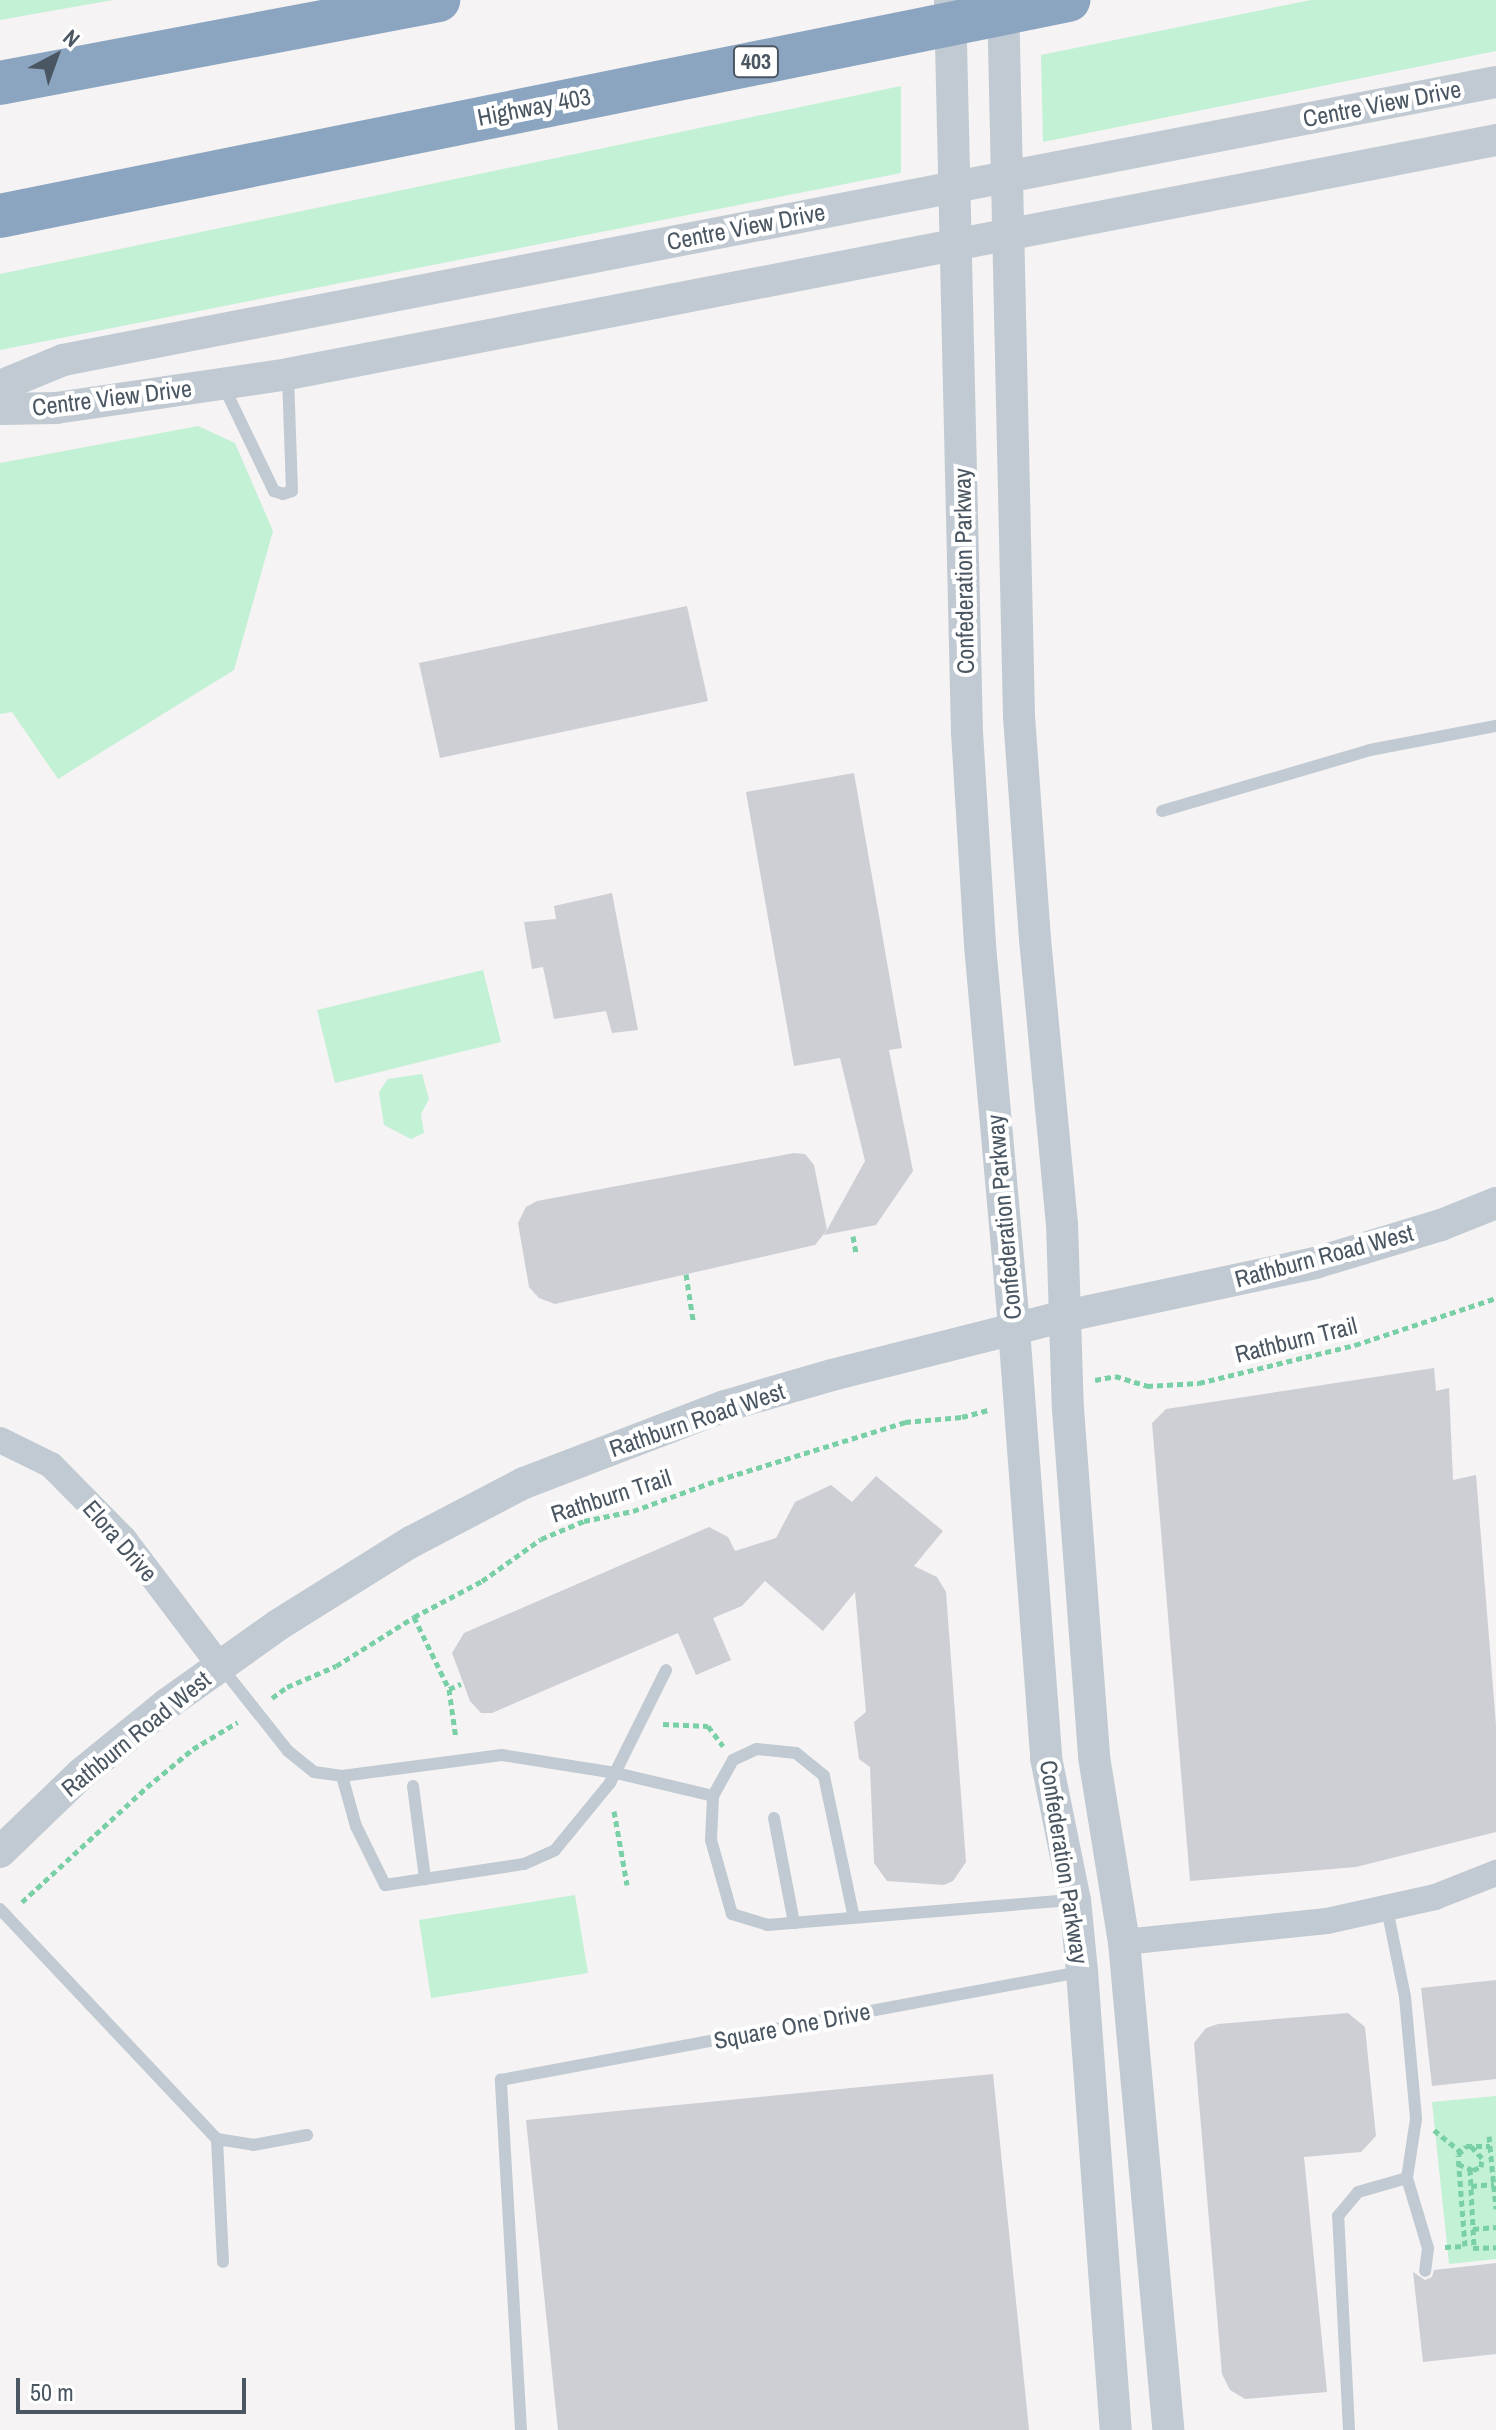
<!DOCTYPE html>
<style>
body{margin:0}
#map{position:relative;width:1496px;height:2430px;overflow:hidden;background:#f5f3f3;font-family:"Archivo Narrow",sans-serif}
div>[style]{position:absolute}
.green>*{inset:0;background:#c3f1d5}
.building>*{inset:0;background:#cdcfd5}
.path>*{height:5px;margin-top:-2.5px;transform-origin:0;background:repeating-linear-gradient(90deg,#7ad0a6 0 6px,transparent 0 10px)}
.service>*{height:12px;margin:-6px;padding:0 6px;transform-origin:6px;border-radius:6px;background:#c1cad2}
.minor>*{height:26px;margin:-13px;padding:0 13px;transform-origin:13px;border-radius:13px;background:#c1cad2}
.tertiary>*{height:32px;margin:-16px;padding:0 16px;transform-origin:16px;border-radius:16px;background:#c1cad2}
.motorway>*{height:44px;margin:-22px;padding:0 22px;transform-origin:22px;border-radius:22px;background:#8ba5c1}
span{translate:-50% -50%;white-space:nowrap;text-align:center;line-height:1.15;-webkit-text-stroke:8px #fff;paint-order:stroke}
.shield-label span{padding:2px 6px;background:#fff;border:2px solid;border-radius:6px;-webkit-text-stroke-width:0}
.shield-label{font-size:22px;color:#4a5661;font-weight:700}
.street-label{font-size:24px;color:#4a5661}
.north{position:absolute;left:16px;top:16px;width:80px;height:80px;-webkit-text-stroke:6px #fff;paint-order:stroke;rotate:41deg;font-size:22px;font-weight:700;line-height:32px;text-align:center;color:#4a5661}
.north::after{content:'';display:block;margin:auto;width:28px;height:36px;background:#4a5661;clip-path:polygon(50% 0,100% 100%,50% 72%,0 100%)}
.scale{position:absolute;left:16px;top:2378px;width:230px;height:36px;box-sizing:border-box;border:4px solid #4a5661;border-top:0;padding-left:10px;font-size:24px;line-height:28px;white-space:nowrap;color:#4a5661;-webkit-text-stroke:6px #fff;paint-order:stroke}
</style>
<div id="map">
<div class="green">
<i style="clip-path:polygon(0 0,113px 0,0 20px)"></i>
<i style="clip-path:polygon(1311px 0,1496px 0,1496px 51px,1043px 142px,1041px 55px)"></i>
<i style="clip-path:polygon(901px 86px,901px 173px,0 350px,0 274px)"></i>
<i style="clip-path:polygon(198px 426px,235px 443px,273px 531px,234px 670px,58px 779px,12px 712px,0 714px,0 463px)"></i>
<i style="clip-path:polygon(483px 970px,501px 1042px,335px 1083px,317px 1010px)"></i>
<i style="clip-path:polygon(422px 1074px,429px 1099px,421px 1114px,424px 1133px,411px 1139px,384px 1125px,379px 1092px,388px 1079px)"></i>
<i style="clip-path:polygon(575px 1895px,588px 1973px,431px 1998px,419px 1920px)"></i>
<i style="clip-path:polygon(1496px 2096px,1496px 2259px,1449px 2264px,1432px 2102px)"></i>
</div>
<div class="building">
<i style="clip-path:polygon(687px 606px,708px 701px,440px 758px,419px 663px)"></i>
<i style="clip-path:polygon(854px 773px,902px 1048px,889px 1050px,913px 1171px,876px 1225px,824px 1235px,827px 1230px,815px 1245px,555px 1304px,539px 1298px,529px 1287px,518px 1223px,526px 1207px,537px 1201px,794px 1153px,805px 1154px,814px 1165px,827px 1230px,865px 1161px,840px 1058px,794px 1066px,746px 792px)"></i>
<i style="clip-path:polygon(612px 893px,638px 1030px,612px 1033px,606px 1011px,554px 1019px,543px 967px,532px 969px,524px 922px,556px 919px,554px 906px)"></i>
<i style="clip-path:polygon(1434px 1368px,1436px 1391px,1449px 1388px,1453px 1480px,1476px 1475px,1496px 1725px,1496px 1832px,1356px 1867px,1190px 1881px,1152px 1423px,1166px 1409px)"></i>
<i style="clip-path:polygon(876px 1476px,943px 1531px,914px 1566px,937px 1577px,946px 1592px,966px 1862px,953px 1881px,944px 1885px,887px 1881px,874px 1863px,870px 1767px,859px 1759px,854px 1722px,866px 1712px,855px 1592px,823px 1631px,765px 1581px,742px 1606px,713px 1618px,731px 1660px,696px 1675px,678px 1633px,492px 1713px,481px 1713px,470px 1701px,452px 1653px,464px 1633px,709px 1527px,728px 1537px,735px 1551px,776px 1538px,795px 1502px,831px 1485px,852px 1502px)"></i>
<i style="clip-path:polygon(1496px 1980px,1496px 2079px,1432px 2086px,1421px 1988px)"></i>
<i style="clip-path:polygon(1348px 2013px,1365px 2027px,1376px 2136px,1361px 2152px,1304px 2157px,1327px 2392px,1245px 2399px,1230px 2390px,1222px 2374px,1194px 2043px,1206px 2028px,1218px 2024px)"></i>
<i style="clip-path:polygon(993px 2074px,1029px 2430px,558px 2430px,526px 2120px)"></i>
<i style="clip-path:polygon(1496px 2263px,1496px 2354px,1423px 2362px,1413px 2272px,1425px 2280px,1432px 2277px,1434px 2270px)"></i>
</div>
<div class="path">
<i style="left:853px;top:1236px;width:17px;rotate:80deg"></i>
<i style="left:686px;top:1274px;width:47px;rotate:81.3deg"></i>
<i style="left:1095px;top:1380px;width:20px;rotate:-11deg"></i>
<i style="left:1115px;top:1376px;width:34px;rotate:17deg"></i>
<i style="left:1147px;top:1386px;width:52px;rotate:-3.3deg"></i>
<i style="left:1199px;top:1383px;width:161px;rotate:-13.7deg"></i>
<i style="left:1355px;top:1345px;width:149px;rotate:-18.4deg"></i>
<i style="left:414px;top:1617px;width:80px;rotate:64.1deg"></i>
<i style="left:449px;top:1689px;width:50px;rotate:82deg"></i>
<i style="left:449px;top:1689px;width:13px;rotate:-23deg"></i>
<i style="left:272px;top:1698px;width:19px;rotate:-36deg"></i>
<i style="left:287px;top:1687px;width:53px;rotate:-23.2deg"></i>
<i style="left:336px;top:1666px;width:92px;rotate:-32.1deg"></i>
<i style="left:414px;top:1617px;width:77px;rotate:-27.9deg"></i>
<i style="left:482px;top:1581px;width:72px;rotate:-35.4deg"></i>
<i style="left:541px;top:1539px;width:47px;rotate:-22.7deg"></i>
<i style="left:584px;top:1521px;width:50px;rotate:-11.5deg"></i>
<i style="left:633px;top:1511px;width:90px;rotate:-20deg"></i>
<i style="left:718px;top:1480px;width:196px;rotate:-17.2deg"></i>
<i style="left:905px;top:1422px;width:57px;rotate:-5deg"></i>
<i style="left:962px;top:1417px;width:28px;rotate:-15deg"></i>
<i style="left:663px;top:1724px;width:45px;rotate:2.5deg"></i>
<i style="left:708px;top:1726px;width:25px;rotate:53deg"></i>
<i style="left:614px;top:1811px;width:75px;rotate:80deg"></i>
<i style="left:22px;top:1902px;width:170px;rotate:-42.6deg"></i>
<i style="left:147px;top:1787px;width:60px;rotate:-39.6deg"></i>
<i style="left:193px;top:1749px;width:52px;rotate:-31deg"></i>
<i style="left:1434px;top:2130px;width:35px;rotate:39deg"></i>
<i style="left:1489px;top:2136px;width:73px;rotate:84.5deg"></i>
<i style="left:1458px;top:2164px;width:16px;rotate:22deg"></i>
<i style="left:1473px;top:2170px;width:9px;rotate:-21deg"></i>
<i style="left:1481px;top:2167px;width:9px;rotate:-84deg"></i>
<i style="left:1482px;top:2158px;width:16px;rotate:-133deg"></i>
<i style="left:1470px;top:2169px;width:79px;rotate:87.1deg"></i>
<i style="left:1471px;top:2186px;width:23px;rotate:-5deg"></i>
<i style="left:1473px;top:2229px;width:23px;rotate:-5deg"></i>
<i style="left:1445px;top:2247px;width:20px;rotate:-3deg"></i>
<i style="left:1465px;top:2246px;width:91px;rotate:-94.4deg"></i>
<i style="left:1458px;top:2155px;width:12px;rotate:-48deg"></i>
<i style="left:1466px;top:2146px;width:24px"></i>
<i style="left:1473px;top:2248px;width:23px;rotate:-2deg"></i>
</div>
<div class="service">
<i style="left:223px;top:385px;width:118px;rotate:64.3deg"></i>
<i style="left:274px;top:491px;width:9px;rotate:18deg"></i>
<i style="left:283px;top:494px;width:9px;rotate:-18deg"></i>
<i style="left:292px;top:491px;width:117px;rotate:-92deg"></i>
<i style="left:1162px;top:811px;width:217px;rotate:-16.3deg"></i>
<i style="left:1370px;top:750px;width:128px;rotate:-10.8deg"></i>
<i style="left:222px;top:1668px;width:106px;rotate:51.5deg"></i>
<i style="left:288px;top:1751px;width:33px;rotate:39deg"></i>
<i style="left:314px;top:1772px;width:28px;rotate:8deg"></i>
<i style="left:342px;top:1776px;width:161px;rotate:-7.5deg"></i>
<i style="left:502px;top:1755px;width:115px;rotate:9deg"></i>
<i style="left:616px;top:1773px;width:100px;rotate:13.3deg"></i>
<i style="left:713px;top:1796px;width:41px;rotate:-60.9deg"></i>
<i style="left:733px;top:1760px;width:26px;rotate:-25deg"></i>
<i style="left:757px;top:1749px;width:39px;rotate:6deg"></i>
<i style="left:796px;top:1753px;width:36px;rotate:39deg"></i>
<i style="left:824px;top:1776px;width:145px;rotate:78.1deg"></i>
<i style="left:342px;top:1776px;width:52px;rotate:74.4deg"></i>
<i style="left:356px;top:1826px;width:66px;rotate:63.8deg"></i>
<i style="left:385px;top:1885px;width:141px;rotate:-8.6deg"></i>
<i style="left:524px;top:1864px;width:34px;rotate:-24deg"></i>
<i style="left:555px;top:1850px;width:87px;rotate:-50.6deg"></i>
<i style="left:610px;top:1783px;width:126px;rotate:-63.6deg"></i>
<i style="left:413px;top:1786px;width:94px;rotate:82.6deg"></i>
<i style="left:713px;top:1796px;width:44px;rotate:92.6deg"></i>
<i style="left:711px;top:1840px;width:77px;rotate:74.2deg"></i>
<i style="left:732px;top:1914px;width:37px;rotate:17deg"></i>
<i style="left:767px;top:1925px;width:307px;rotate:-4.7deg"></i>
<i style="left:774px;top:1818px;width:107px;rotate:79.2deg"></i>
<i style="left:0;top:1909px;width:316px;rotate:46.7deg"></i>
<i style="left:217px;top:2139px;width:36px;rotate:9deg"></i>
<i style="left:253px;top:2145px;width:55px;rotate:-10.5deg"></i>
<i style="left:1387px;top:1909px;width:90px;rotate:78.4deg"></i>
<i style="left:1405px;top:1997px;width:122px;rotate:84.8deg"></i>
<i style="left:1416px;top:2119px;width:60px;rotate:98.7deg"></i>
<i style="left:1407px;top:2178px;width:73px;rotate:73.3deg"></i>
<i style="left:1428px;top:2248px;width:23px;rotate:97deg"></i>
<i style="left:217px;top:2139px;width:123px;rotate:87.2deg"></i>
<i style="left:521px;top:2430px;width:351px;rotate:-93.3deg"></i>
<i style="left:501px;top:2080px;width:588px;rotate:-10.58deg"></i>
<i style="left:1349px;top:2430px;width:214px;rotate:-92.9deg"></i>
<i style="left:1338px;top:2216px;width:31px;rotate:-50deg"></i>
<i style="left:1358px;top:2192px;width:51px;rotate:-15.9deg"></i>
</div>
<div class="minor">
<i style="left:0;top:1440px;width:57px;rotate:26.1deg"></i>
<i style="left:51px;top:1465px;width:104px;rotate:45.4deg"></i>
<i style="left:124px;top:1539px;width:159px;rotate:52.9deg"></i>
<i style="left:1124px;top:1942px;width:204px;rotate:-5.9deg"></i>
<i style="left:1327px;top:1921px;width:111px;rotate:-12.5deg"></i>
<i style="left:1435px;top:1897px;width:66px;rotate:-21.5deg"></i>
</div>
<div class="tertiary">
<i style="left:950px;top:0;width:732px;rotate:88.67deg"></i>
<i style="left:967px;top:732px;width:213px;rotate:86.5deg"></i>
<i style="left:980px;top:945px;width:386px;rotate:84.9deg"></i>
<i style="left:1014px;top:1329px;width:430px;rotate:85.7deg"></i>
<i style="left:1046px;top:1758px;width:145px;rotate:78.5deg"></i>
<i style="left:1075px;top:1900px;width:71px;rotate:84.4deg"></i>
<i style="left:1082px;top:1971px;width:460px;rotate:85.8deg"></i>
<i style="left:1003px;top:0;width:716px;rotate:88.72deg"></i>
<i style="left:1019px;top:716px;width:224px;rotate:85.9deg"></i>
<i style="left:1035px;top:939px;width:285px;rotate:84.6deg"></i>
<i style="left:1062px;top:1223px;width:186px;rotate:88.2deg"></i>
<i style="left:1068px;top:1409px;width:349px;rotate:85.7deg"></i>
<i style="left:1094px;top:1757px;width:187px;rotate:80.8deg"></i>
<i style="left:1124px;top:1942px;width:490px;rotate:84.8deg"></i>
<i style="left:0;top:386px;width:68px;rotate:-22.4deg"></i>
<i style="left:63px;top:360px;width:1460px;rotate:-10.98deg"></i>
<i style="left:0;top:409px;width:56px;rotate:-1deg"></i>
<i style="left:56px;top:408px;width:234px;rotate:-8.3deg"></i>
<i style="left:288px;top:374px;width:1230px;rotate:-10.96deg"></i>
<i style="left:0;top:1852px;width:112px;rotate:-43.9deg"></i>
<i style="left:81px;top:1774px;width:111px;rotate:-39.1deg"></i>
<i style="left:167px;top:1704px;width:136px;rotate:-35.4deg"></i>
<i style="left:278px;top:1625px;width:157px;rotate:-32deg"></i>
<i style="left:411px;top:1542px;width:127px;rotate:-27.6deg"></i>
<i style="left:524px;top:1483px;width:215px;rotate:-21deg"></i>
<i style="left:725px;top:1406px;width:111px;rotate:-16.2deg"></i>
<i style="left:832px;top:1375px;width:241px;rotate:-14.2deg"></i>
<i style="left:1066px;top:1316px;width:255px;rotate:-12deg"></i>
<i style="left:1315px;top:1263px;width:132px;rotate:-16.8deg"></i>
<i style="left:1441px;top:1225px;width:59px;rotate:-21.8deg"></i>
</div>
<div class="motorway">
<i style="left:0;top:83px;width:446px;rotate:-10.7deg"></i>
<i style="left:0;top:216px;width:1090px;rotate:-11.43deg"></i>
</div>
<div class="shield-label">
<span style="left:756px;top:62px">403</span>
</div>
<div class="street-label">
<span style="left:1382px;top:104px;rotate:-11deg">Centre View Drive</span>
<span style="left:534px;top:107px;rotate:-11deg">Highway 403</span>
<span style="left:746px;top:227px;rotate:-11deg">Centre View Drive</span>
<span style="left:112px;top:398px;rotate:-7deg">Centre View Drive</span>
<span style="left:964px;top:571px;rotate:-91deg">Confederation Parkway</span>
<span style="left:1004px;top:1217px;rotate:-95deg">Confederation Parkway</span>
<span style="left:1324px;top:1256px;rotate:-15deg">Rathburn Road West</span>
<span style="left:1296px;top:1340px;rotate:-14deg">Rathburn Trail</span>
<span style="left:697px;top:1420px;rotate:-19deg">Rathburn Road West</span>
<span style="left:611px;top:1496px;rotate:-18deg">Rathburn Trail</span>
<span style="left:120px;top:1541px;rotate:49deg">Elora Drive</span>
<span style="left:136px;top:1734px;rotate:-39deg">Rathburn Road West</span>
<span style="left:1064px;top:1862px;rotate:81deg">Confederation Parkway</span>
<span style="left:792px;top:2026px;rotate:-11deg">Square One Drive</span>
</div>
<div class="north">N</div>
<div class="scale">50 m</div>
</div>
